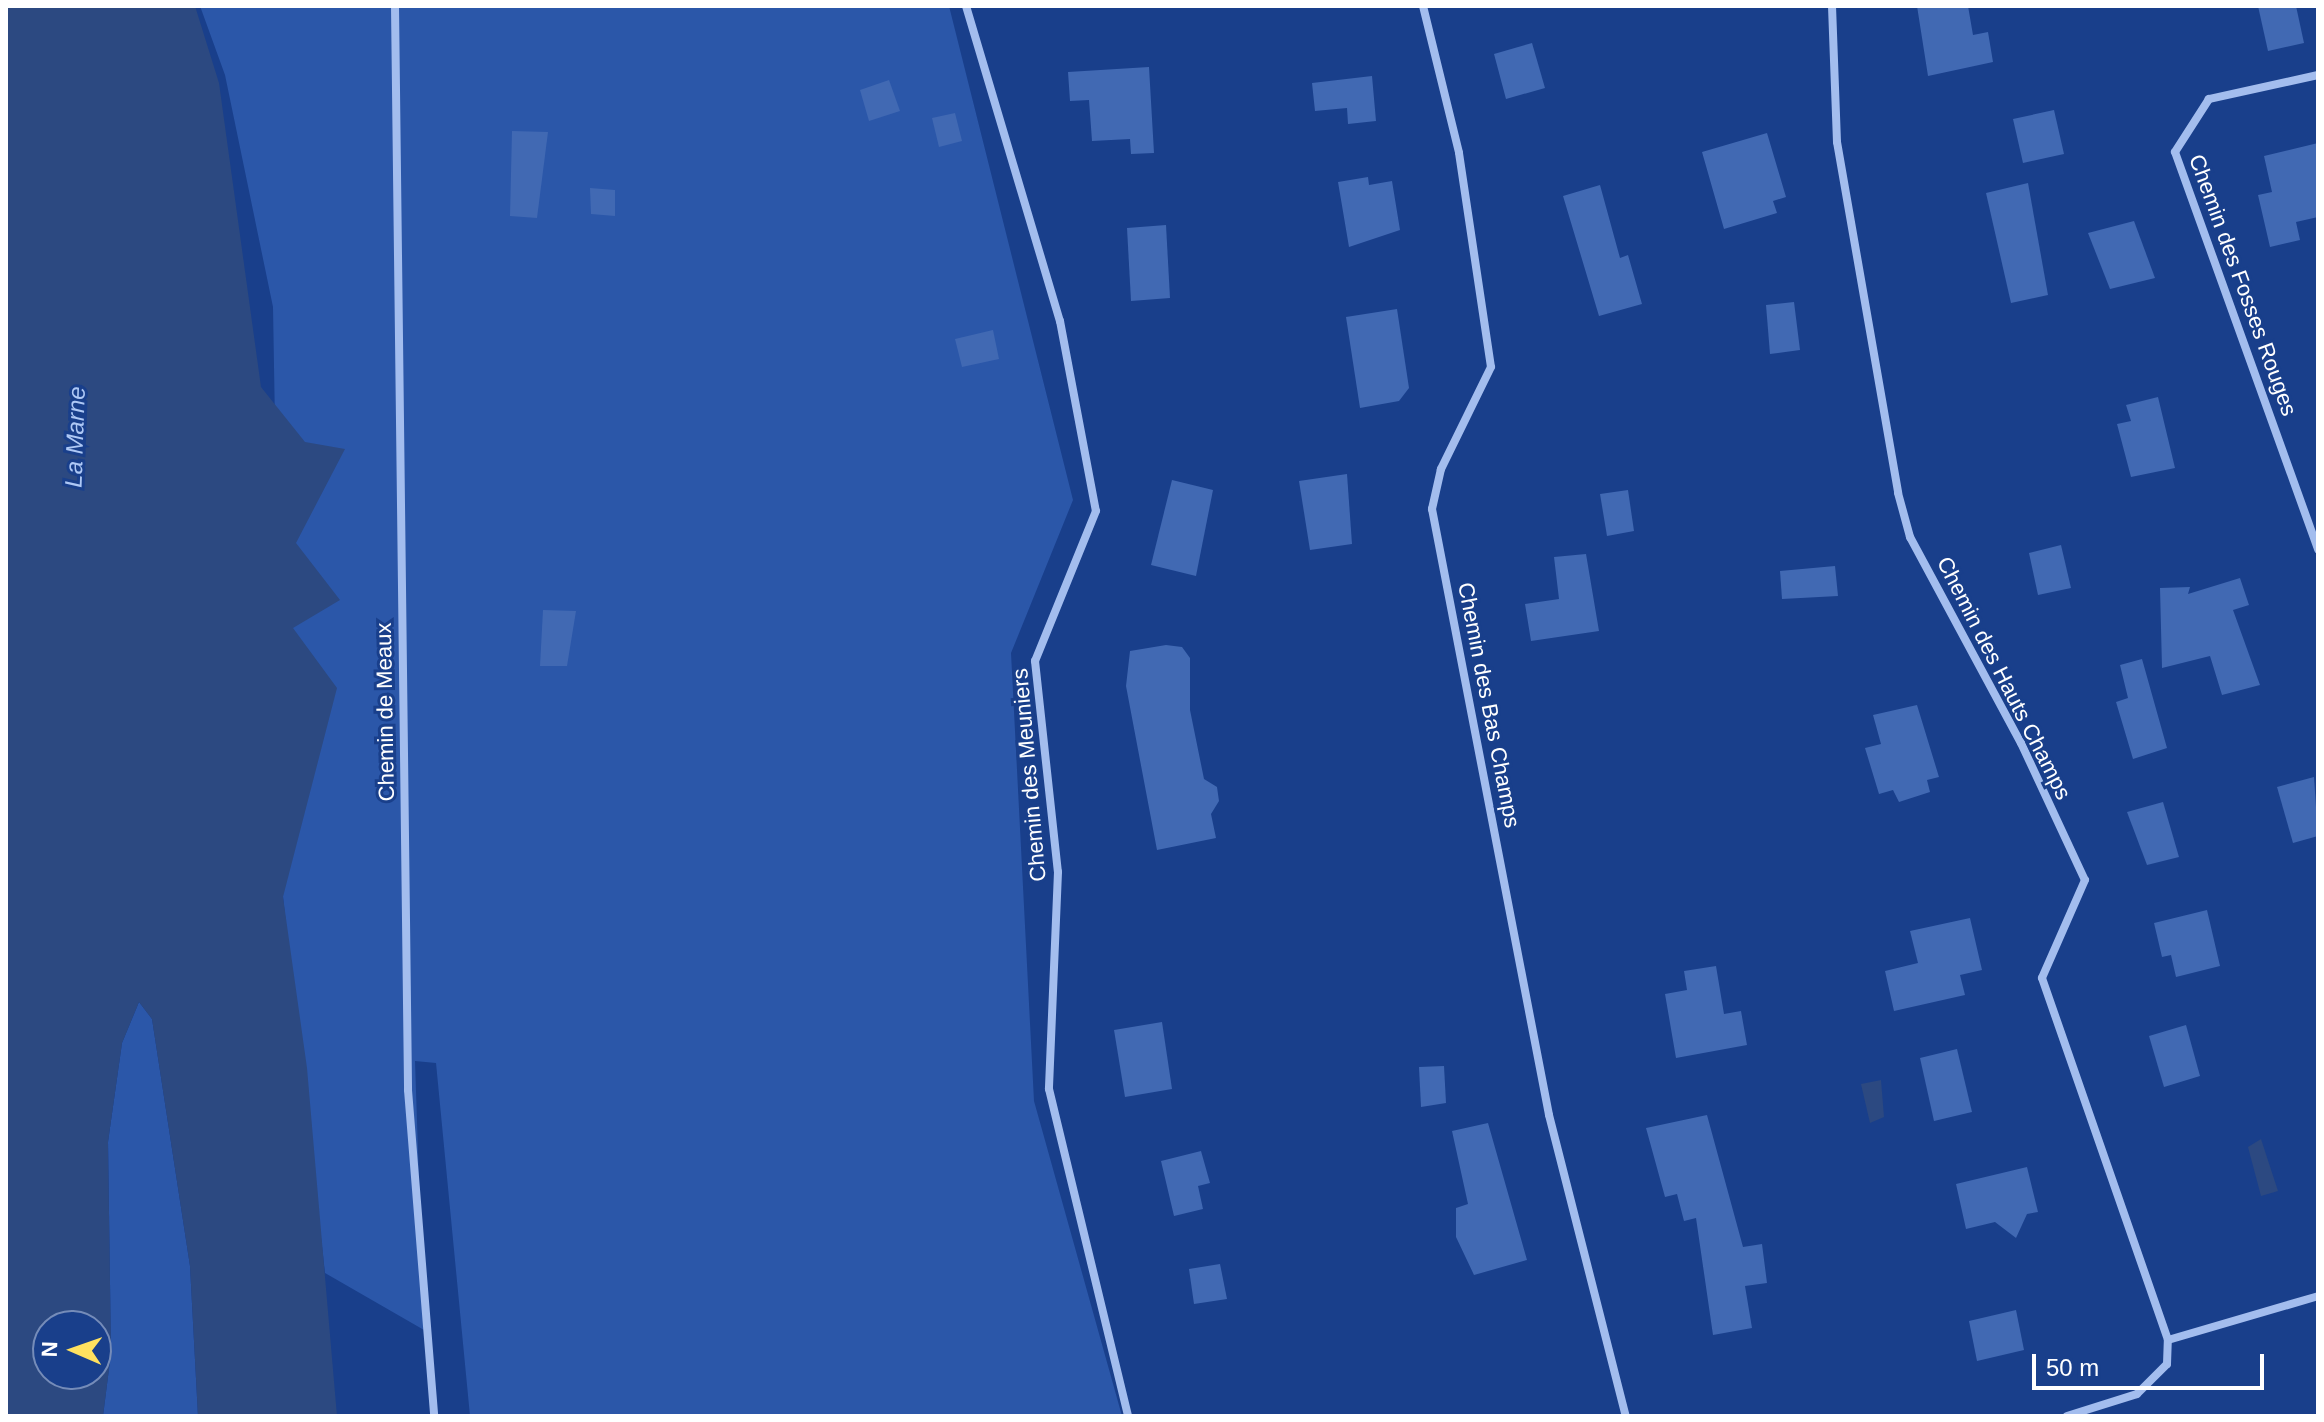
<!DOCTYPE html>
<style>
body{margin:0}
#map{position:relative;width:2324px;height:1422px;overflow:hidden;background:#193f8b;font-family:Helvetica,sans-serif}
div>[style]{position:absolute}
.green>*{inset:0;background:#2b57a9}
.water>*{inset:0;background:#2c4981}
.building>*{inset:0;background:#4169b3}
.minor>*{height:8px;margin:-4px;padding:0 4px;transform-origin:4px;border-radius:4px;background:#a3bdee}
span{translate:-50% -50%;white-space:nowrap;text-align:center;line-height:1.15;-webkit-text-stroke:6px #193f8b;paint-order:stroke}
.street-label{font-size:22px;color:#fff}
.water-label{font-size:24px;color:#aec8f5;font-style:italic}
.frame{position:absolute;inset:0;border:8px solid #fff;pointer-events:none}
.north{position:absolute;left:32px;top:1310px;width:80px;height:80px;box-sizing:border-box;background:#193f8b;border:2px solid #758cb9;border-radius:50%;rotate:272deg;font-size:22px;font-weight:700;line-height:32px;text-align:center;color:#fff}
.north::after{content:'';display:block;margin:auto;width:28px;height:36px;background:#ffe15f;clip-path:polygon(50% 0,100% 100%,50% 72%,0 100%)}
.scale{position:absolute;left:2032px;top:1354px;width:232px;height:36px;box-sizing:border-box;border:4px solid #fff;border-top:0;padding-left:10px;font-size:24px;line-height:28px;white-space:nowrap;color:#fff;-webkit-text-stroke:6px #193f8b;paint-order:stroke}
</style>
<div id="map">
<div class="green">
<i style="clip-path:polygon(200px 6px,949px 6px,1073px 500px,1011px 653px,1034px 1101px,1122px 1416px,470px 1416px,436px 1063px,415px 1061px,424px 1330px,325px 1273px,283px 897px,273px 307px,225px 75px)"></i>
<i style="clip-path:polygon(139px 1002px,152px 1019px,190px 1266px,198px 1416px,103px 1416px,111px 1353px,108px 1142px,122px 1043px)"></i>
</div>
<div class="water">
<i style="clip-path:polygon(evenodd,6px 6px,195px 6px,219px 83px,261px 387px,305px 442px,345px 449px,296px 543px,340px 600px,293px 628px,337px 688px,283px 897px,307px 1068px,337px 1416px,198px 1416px,190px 1266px,152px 1019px,139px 1002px,122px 1043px,108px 1142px,111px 1353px,103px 1416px,6px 1416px,6px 6px,48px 1326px,96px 1326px,96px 1374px,48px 1374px,48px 1326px)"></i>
<i style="clip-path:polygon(1881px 1080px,1884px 1117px,1870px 1123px,1861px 1084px)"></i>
<i style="clip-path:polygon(2261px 1139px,2278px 1191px,2261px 1196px,2248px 1147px)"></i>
</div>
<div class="building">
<i style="clip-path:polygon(1917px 6px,1968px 6px,1973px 35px,1988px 32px,1993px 62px,1928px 76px)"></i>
<i style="clip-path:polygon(2258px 6px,2296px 6px,2304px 43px,2268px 51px)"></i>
<i style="clip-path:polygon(1532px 43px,1545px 88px,1506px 99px,1494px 54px)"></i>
<i style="clip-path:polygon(1149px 67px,1154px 153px,1131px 154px,1130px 139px,1092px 141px,1089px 100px,1070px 101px,1068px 72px)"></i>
<i style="clip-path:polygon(1372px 76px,1376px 121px,1348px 124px,1347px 108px,1315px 111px,1312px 83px)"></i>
<i style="clip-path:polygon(889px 80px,900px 111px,869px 121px,860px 90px)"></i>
<i style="clip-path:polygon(2054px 110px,2064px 154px,2023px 163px,2013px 119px)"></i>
<i style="clip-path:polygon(955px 113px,962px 141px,939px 147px,932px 118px)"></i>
<i style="clip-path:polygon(512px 131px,548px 132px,537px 218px,510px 216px)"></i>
<i style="clip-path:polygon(1767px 133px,1786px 197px,1773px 201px,1777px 213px,1724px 229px,1702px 152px)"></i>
<i style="clip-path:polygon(2318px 143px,2318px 217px,2296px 222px,2300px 240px,2270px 247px,2258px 195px,2272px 192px,2264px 156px)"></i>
<i style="clip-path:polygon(1368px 177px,1369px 185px,1392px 181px,1400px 230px,1349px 247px,1338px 182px)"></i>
<i style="clip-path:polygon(2028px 183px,2048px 295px,2011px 303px,1986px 193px)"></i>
<i style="clip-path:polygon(1600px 185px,1620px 258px,1628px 255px,1642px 304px,1599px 316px,1563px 196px)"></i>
<i style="clip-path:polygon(590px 188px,615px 190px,615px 216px,591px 214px)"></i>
<i style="clip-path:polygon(2134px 221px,2155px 278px,2110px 289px,2088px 233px)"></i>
<i style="clip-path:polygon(1166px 225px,1170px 298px,1131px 301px,1127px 228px)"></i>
<i style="clip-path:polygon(1794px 302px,1800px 350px,1770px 354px,1766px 305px)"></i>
<i style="clip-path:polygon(1397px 309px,1409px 388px,1399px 401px,1360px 408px,1346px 317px)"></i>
<i style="clip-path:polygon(993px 330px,999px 359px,962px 367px,955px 339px)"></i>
<i style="clip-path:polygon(2158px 397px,2175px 468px,2131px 477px,2117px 424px,2131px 421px,2126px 405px)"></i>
<i style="clip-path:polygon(1347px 474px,1352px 544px,1310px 550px,1299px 481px)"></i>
<i style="clip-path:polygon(1172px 480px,1213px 490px,1196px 576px,1151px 565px)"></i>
<i style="clip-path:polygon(1628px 490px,1634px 531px,1607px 536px,1600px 494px)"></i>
<i style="clip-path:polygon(2061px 545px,2071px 588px,2038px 595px,2029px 553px)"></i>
<i style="clip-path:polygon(1586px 554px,1599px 631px,1531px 641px,1525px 604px,1559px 599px,1554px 557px)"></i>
<i style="clip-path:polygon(1835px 566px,1838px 596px,1782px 599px,1780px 571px)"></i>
<i style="clip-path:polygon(2240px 578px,2249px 605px,2233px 610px,2260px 685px,2222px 695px,2210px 656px,2162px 668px,2160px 588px,2190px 587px,2188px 594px)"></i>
<i style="clip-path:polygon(543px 610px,576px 611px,567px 666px,540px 666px)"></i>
<i style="clip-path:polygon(1166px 645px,1182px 647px,1190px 658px,1190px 710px,1204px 779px,1217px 787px,1219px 801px,1211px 814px,1216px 838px,1157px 850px,1126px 686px,1130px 651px)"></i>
<i style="clip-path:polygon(2142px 659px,2167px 748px,2133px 759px,2116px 702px,2128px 698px,2120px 665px)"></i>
<i style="clip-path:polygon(1917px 705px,1939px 777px,1927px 780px,1930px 792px,1899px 802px,1893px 790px,1879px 794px,1865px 748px,1881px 744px,1873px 715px)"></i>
<i style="clip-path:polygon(2314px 777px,2318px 836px,2293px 843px,2277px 787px)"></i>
<i style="clip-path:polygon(2163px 802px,2179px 857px,2147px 865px,2127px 812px)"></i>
<i style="clip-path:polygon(2207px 910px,2220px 966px,2176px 977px,2171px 955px,2162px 957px,2154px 923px)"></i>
<i style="clip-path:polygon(1970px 918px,1982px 970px,1960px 975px,1965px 995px,1894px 1011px,1885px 971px,1918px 963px,1910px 931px)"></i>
<i style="clip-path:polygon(1716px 966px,1724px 1014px,1741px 1011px,1747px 1045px,1676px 1058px,1665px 994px,1687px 990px,1684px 971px)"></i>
<i style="clip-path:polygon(1162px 1022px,1172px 1089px,1125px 1097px,1114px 1030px)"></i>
<i style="clip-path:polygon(2186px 1025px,2200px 1076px,2164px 1087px,2149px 1036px)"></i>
<i style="clip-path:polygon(1957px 1049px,1972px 1112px,1934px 1121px,1920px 1058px)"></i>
<i style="clip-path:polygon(1444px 1066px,1446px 1103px,1421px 1107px,1419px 1067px)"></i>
<i style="clip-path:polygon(1707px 1115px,1743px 1247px,1762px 1244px,1767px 1283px,1745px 1286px,1752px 1328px,1713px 1335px,1696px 1218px,1684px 1221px,1677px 1194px,1665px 1197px,1646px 1128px)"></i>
<i style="clip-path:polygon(1488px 1123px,1527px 1260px,1474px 1275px,1456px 1237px,1456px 1208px,1468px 1204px,1452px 1131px)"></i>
<i style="clip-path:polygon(1201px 1151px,1210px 1183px,1198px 1186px,1203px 1209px,1174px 1216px,1161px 1161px)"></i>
<i style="clip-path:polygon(2027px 1167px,2038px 1212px,2027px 1214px,2016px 1238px,1995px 1222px,1966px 1229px,1956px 1184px)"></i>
<i style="clip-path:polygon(1220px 1264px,1227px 1299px,1194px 1304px,1189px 1269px)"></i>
<i style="clip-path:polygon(2016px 1310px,2024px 1350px,1977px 1361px,1969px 1321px)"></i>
</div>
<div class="minor">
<i style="left:395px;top:6px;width:1084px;rotate:89.31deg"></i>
<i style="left:408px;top:1090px;width:327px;rotate:85.4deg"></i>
<i style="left:966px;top:6px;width:329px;rotate:73.4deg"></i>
<i style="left:1060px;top:321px;width:193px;rotate:79.3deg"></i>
<i style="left:1096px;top:511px;width:162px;rotate:112.1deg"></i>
<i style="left:1035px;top:661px;width:212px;rotate:83.8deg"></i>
<i style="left:1058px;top:872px;width:217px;rotate:92.4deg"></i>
<i style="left:1049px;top:1089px;width:336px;rotate:76.4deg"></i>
<i style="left:1423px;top:6px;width:151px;rotate:76.2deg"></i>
<i style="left:1459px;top:153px;width:216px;rotate:81.5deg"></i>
<i style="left:1491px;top:367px;width:114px;rotate:116.1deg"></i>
<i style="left:1441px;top:469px;width:41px;rotate:102.7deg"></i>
<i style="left:1432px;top:509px;width:617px;rotate:79.07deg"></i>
<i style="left:1549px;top:1115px;width:311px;rotate:75.7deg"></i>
<i style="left:1832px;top:6px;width:136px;rotate:87.9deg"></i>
<i style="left:1837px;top:142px;width:356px;rotate:80.1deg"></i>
<i style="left:1898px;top:493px;width:46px;rotate:74.7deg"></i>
<i style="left:1910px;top:537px;width:234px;rotate:61.7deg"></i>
<i style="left:2021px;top:743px;width:151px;rotate:65deg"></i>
<i style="left:2085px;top:880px;width:107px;rotate:113.7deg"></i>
<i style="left:2042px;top:978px;width:383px;rotate:70.8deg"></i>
<i style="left:2318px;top:75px;width:112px;rotate:167.6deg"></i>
<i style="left:2209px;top:99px;width:63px;rotate:122.7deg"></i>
<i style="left:2175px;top:152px;width:423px;rotate:70.2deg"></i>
<i style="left:2067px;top:1416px;width:73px;rotate:-17.4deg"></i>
<i style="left:2137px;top:1394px;width:42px;rotate:-45deg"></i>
<i style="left:2167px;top:1364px;width:24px;rotate:-88deg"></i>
<i style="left:2168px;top:1340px;width:156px;rotate:-16.3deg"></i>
</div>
<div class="street-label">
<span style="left:2243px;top:285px;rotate:70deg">Chemin des Fosses Rouges</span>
<span style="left:2004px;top:678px;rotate:63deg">Chemin des Hauts Champs</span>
<span style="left:1489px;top:705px;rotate:79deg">Chemin des Bas Champs</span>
<span style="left:385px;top:712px;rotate:-91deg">Chemin de Meaux</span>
<span style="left:1029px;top:775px;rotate:-95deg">Chemin des Meuniers</span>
</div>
<div class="water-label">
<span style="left:75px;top:437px;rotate:-88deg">La Marne</span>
</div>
<div class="frame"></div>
<div class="north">N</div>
<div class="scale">50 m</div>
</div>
